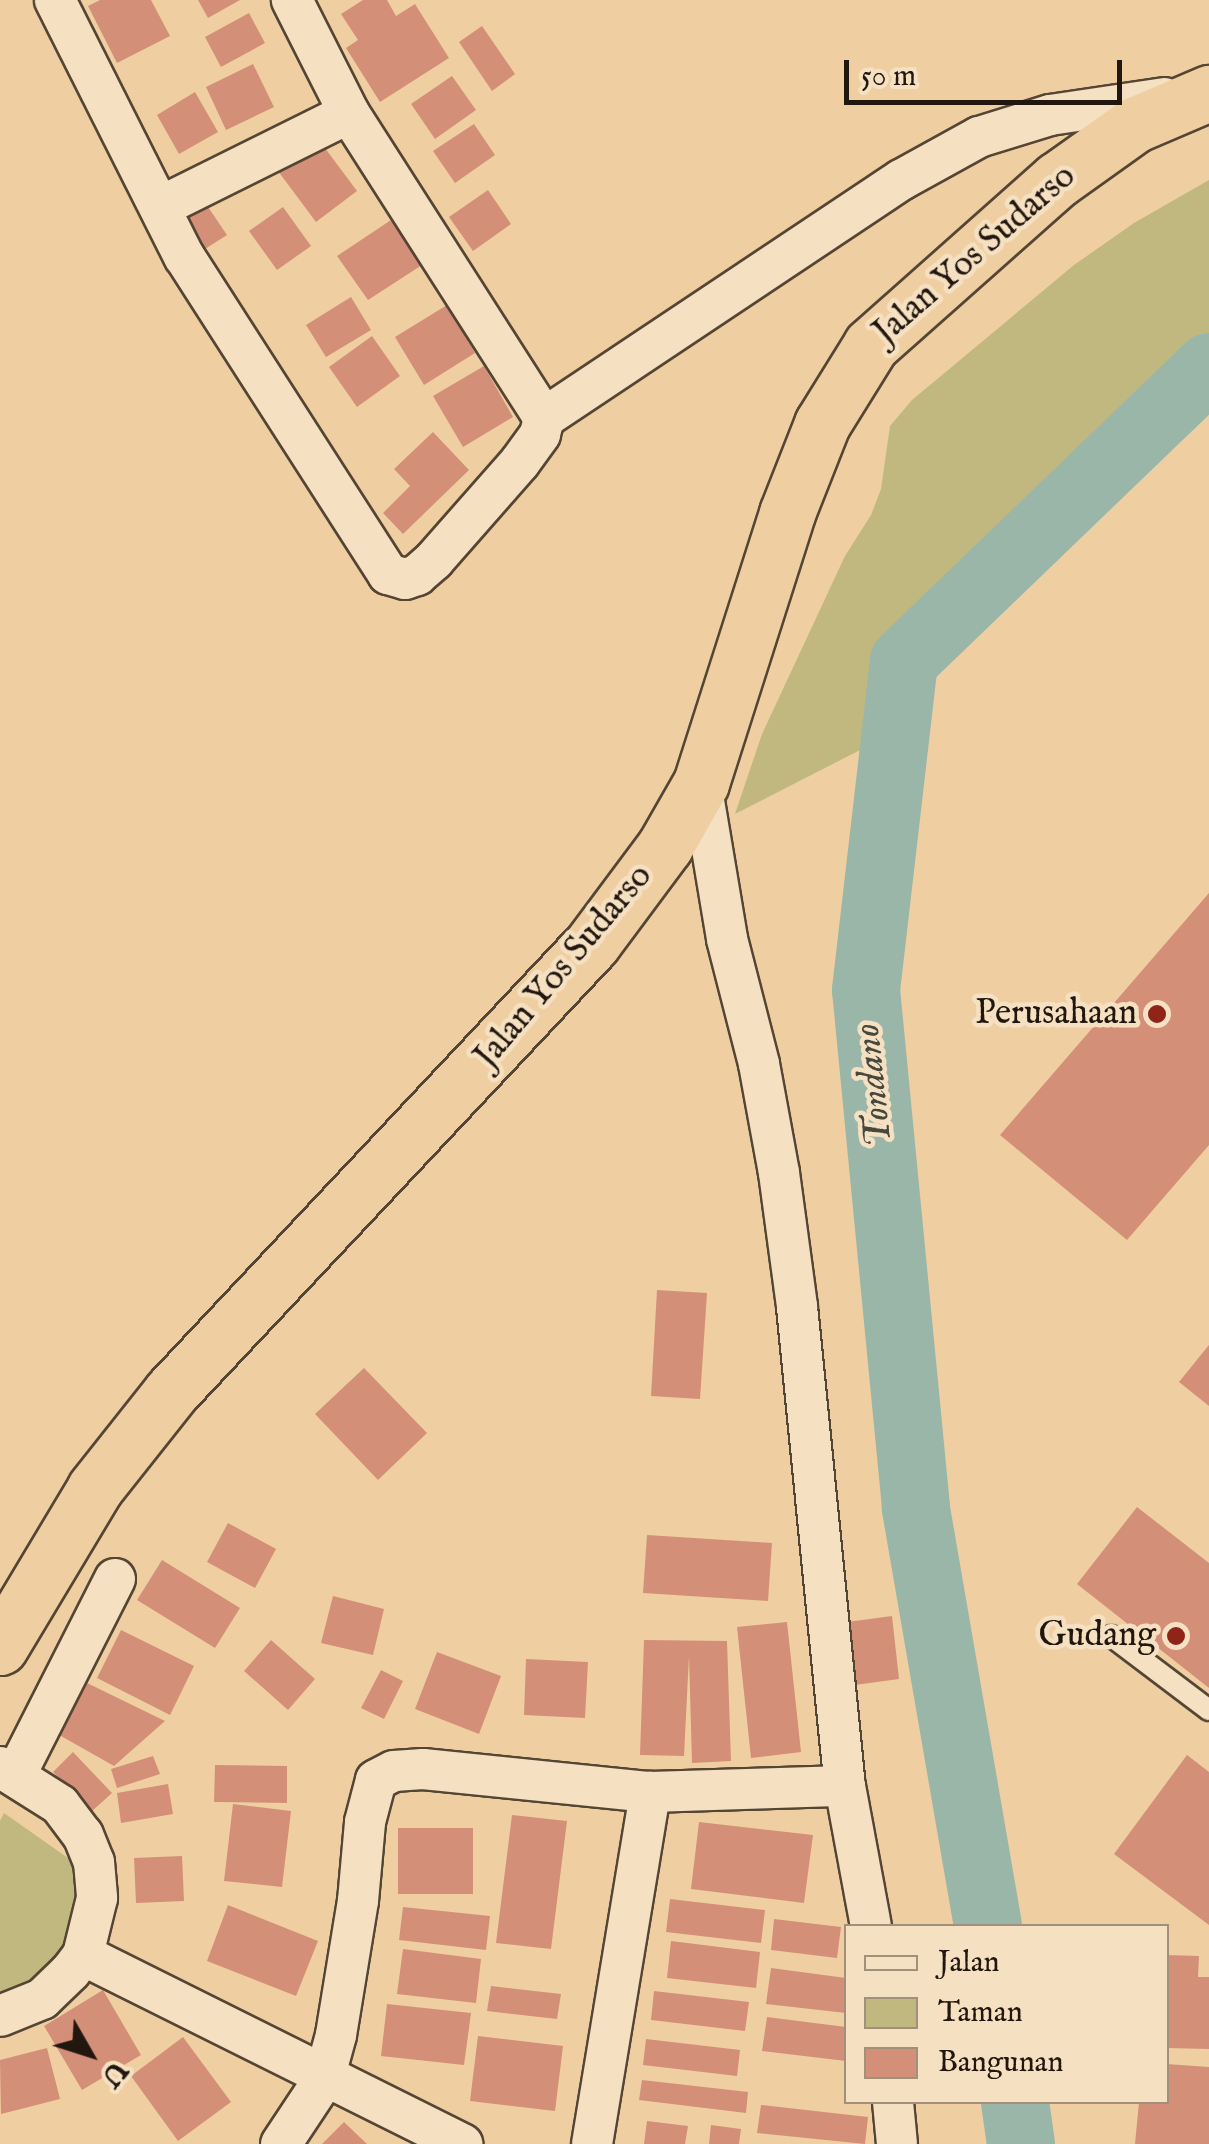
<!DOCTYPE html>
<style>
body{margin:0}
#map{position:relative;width:1209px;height:2144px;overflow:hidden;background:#efcfa1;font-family:"IM FELL English",serif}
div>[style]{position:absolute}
.green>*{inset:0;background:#c1b87f}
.river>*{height:68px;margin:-34px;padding:0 34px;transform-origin:34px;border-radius:34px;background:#9ab6a8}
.building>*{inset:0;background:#d48f79}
.roads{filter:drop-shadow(2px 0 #554534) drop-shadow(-2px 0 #554534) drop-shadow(0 2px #554534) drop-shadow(0 -2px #554534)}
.lane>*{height:20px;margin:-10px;padding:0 10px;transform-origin:10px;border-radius:10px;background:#f5e0c2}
.street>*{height:40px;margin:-20px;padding:0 20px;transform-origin:20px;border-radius:20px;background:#f5e0c2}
.highway>*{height:55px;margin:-27.5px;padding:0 27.5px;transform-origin:27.5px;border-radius:27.5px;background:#efcfa1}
.dots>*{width:28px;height:28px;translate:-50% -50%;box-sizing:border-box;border:5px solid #f5e0c2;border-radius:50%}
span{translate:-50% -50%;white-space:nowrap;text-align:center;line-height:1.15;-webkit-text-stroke:9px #f5e0c2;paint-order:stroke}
.street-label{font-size:35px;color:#22170f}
.poi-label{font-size:35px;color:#22170f}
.right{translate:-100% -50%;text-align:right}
.water-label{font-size:38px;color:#46473d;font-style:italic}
.legend{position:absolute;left:844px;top:1924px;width:325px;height:180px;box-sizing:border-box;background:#f5e0c2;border:2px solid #a1907a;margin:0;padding:12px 18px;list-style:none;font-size:30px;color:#22170f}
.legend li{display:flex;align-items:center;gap:20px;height:50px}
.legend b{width:50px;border:2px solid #a1907a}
.north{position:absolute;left:40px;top:2004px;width:100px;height:100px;-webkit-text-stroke:8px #f5e0c2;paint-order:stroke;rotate:129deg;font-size:28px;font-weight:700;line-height:40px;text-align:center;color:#22170f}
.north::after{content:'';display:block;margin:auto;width:35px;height:45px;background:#22170f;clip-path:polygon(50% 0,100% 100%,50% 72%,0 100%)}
.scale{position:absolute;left:844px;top:60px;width:278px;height:45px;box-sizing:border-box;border:5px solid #22170f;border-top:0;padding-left:12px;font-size:30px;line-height:35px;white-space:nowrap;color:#22170f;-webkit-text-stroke:8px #f5e0c2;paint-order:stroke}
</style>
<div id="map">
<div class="green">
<i style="clip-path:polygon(1209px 180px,1209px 383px,1178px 418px,1114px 447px,1003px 540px,915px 638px,894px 692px,864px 748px,735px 814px,762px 734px,845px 556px,871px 515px,881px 489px,890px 426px,912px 400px,1074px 265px,1134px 223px)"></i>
<i style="clip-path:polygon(4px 1813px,68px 1858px,81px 1881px,75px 1947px,0 2007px,0 1821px)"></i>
</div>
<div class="river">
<i style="left:988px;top:1926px;width:425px;rotate:-99.8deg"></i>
<i style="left:916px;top:1507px;width:519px;rotate:-95.52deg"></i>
<i style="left:866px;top:990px;width:331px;rotate:-83.4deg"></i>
<i style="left:904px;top:661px;width:424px;rotate:-43.9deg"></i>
<i style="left:1015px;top:2102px;width:42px;rotate:81.9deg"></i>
</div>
<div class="building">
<i style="clip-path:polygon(100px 0,151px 0,170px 36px,117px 63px,88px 6px)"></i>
<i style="clip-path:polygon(198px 0,240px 0,208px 18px)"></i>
<i style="clip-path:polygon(363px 0,387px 0,396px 16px,415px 4px,449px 58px,380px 102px,346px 48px,358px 40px,341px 14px)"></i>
<i style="clip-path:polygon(249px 13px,265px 43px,221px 67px,205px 37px)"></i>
<i style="clip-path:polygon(482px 26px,515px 74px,492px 91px,459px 42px)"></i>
<i style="clip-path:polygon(253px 64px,274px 107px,226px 130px,206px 87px)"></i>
<i style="clip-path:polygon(452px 76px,476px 110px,435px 139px,411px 104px)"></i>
<i style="clip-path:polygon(195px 92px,218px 132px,179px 154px,157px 115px)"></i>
<i style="clip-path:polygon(474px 124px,495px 155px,455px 183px,433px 151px)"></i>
<i style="clip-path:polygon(313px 132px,357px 191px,316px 222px,272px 163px)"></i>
<i style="clip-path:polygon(488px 190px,511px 224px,473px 251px,449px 217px)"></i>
<i style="clip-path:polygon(202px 198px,227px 235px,205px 249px,180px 213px)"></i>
<i style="clip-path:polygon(283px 207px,311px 246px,277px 270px,249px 231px)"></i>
<i style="clip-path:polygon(391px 220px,422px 265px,368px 300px,337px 256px)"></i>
<i style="clip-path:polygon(351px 297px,371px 330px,326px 357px,306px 325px)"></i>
<i style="clip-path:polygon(447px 305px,475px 353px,424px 385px,395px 337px)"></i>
<i style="clip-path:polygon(372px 336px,400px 376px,357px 407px,329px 367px)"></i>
<i style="clip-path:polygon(484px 366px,513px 417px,463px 447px,433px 396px)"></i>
<i style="clip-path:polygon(433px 432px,469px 470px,403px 534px,383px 513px,410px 486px,394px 469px)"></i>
<i style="clip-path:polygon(1209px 893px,1209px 1145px,1127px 1240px,1000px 1135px)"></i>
<i style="clip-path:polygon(657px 1290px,707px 1293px,700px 1399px,651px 1396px)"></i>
<i style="clip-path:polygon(1209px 1345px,1209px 1406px,1179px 1382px)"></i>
<i style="clip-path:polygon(364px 1368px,427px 1433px,378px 1480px,315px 1414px)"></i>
<i style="clip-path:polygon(1137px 1507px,1209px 1563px,1209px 1688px,1077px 1584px)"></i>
<i style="clip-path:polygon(228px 1523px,276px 1549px,255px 1588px,207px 1562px)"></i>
<i style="clip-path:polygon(647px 1535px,772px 1543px,768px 1601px,643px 1593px)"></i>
<i style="clip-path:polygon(162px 1560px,240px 1608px,215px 1648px,137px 1600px)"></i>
<i style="clip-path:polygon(333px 1596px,384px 1609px,373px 1655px,321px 1643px)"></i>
<i style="clip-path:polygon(892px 1616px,899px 1679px,855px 1685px,847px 1622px)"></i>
<i style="clip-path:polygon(787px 1622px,801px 1752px,751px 1758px,737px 1627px)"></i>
<i style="clip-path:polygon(121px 1630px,194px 1666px,170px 1715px,97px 1678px)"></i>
<i style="clip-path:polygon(271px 1640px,315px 1679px,288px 1710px,244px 1671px)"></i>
<i style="clip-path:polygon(644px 1640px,727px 1641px,731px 1761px,692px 1763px,689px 1656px,684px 1756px,640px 1755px)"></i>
<i style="clip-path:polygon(437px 1652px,501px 1676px,479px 1734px,415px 1709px)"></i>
<i style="clip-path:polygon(526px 1659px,588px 1662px,585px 1718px,524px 1715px)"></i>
<i style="clip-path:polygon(381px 1670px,403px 1681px,384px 1719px,361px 1708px)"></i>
<i style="clip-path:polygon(83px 1681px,165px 1721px,114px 1766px,54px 1732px)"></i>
<i style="clip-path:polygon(73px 1752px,112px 1793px,91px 1812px,53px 1772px)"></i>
<i style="clip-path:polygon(1187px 1755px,1209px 1772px,1209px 1925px,1114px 1854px)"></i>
<i style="clip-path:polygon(153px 1756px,160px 1774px,117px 1788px,111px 1769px)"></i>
<i style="clip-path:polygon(215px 1765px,287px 1766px,287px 1803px,214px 1802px)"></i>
<i style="clip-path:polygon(168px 1784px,173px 1814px,121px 1823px,117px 1793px)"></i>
<i style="clip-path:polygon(233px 1804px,291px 1811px,282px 1887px,224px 1881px)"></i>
<i style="clip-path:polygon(512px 1815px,567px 1821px,551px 1949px,496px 1943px)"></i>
<i style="clip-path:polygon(699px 1822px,813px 1835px,804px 1903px,691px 1889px)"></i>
<i style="clip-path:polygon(398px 1828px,473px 1828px,473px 1894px,398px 1894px)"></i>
<i style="clip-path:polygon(182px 1856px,184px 1901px,136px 1903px,134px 1858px)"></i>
<i style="clip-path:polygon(670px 1899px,765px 1910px,761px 1943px,666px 1932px)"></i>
<i style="clip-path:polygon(228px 1905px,318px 1941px,296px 1996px,207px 1961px)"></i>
<i style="clip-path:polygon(403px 1907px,490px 1916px,486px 1950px,399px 1940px)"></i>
<i style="clip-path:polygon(774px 1919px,841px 1927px,837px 1958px,771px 1950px)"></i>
<i style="clip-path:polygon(671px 1941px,760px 1952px,756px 1988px,667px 1978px)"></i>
<i style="clip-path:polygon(403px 1949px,481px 1959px,476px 2003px,397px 1994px)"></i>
<i style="clip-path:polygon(1166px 1955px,1199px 1956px,1198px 1977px,1209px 1977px,1209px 2049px,1166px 2048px)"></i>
<i style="clip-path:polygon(771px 1968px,846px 1978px,846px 2013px,766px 2004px)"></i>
<i style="clip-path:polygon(491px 1986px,561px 1994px,557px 2019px,487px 2011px)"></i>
<i style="clip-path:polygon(103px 1990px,141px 2055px,82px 2090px,44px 2026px)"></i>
<i style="clip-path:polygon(654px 1991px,749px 2002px,745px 2031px,651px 2020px)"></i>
<i style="clip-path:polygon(387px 2004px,471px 2013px,464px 2065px,381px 2056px)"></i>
<i style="clip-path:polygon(767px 2017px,846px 2027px,846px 2061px,762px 2051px)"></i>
<i style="clip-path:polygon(478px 2036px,563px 2046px,555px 2111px,470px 2101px)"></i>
<i style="clip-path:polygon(183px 2037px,231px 2102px,178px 2141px,131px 2076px)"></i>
<i style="clip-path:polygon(646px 2039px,740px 2050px,737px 2076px,643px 2065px)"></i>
<i style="clip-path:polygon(47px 2048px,60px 2099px,1px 2114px,0 2060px)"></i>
<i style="clip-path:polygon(1166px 2064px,1209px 2067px,1209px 2144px,1135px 2144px,1139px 2102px,1166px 2102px)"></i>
<i style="clip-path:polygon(642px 2080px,748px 2092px,746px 2113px,639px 2100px)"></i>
<i style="clip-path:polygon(761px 2105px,868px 2117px,865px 2144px,757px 2133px)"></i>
<i style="clip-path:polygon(647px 2121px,688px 2126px,685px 2144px,644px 2144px)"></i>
<i style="clip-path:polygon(344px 2122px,367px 2144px,322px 2144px)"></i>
<i style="clip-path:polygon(711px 2125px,741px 2129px,739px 2144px,709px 2144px)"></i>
</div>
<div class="roads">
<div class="lane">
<i style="left:1111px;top:1636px;width:123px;rotate:37.1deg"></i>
</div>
<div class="street">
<i style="left:55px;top:0;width:287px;rotate:63.3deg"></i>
<i style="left:184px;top:256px;width:378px;rotate:57.3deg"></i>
<i style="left:388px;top:574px;width:18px;rotate:16deg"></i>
<i style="left:405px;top:579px;width:13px;rotate:-18deg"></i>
<i style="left:417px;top:575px;width:23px;rotate:-41deg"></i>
<i style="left:434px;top:560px;width:130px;rotate:-48.7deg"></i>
<i style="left:520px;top:462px;width:34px;rotate:-54deg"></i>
<i style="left:540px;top:434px;width:16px;rotate:-76deg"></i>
<i style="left:544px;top:418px;width:362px;rotate:-122.6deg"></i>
<i style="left:349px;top:113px;width:127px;rotate:-116.8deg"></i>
<i style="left:160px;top:207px;width:211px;rotate:-26.4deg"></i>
<i style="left:544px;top:418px;width:429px;rotate:-33.7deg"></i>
<i style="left:901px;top:180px;width:89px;rotate:-28.9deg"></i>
<i style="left:979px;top:137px;width:74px;rotate:-17.2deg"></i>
<i style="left:1050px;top:115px;width:116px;rotate:-8.4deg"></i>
<i style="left:701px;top:783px;width:158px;rotate:80.5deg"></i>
<i style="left:727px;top:939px;width:129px;rotate:75.6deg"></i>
<i style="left:759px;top:1064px;width:111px;rotate:79.6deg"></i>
<i style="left:779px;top:1173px;width:135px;rotate:82.3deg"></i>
<i style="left:797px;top:1307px;width:481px;rotate:84.3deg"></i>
<i style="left:845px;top:1786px;width:142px;rotate:79.5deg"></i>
<i style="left:0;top:1767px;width:71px;rotate:32.3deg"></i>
<i style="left:60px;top:1805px;width:38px;rotate:53deg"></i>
<i style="left:83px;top:1835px;width:29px;rotate:68deg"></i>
<i style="left:94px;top:1862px;width:36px;rotate:85deg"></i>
<i style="left:97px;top:1898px;width:59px;rotate:103.8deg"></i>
<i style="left:83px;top:1955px;width:20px;rotate:127deg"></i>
<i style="left:71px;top:1971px;width:40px;rotate:136deg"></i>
<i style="left:42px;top:1999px;width:45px;rotate:158deg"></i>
<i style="left:15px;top:1776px;width:221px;rotate:-63.1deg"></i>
<i style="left:83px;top:1955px;width:424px;rotate:26.5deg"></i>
<i style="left:893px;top:2102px;width:42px;rotate:84.6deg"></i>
<i style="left:281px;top:2144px;width:78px;rotate:-56.5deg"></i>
<i style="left:324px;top:2079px;width:46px;rotate:-74.7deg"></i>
<i style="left:336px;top:2035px;width:136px;rotate:-80.7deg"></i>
<i style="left:358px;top:1901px;width:79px;rotate:-84.9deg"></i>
<i style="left:365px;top:1822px;width:43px;rotate:-75.3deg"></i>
<i style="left:376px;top:1780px;width:20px;rotate:-27deg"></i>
<i style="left:394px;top:1771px;width:29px;rotate:-4deg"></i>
<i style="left:423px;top:1769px;width:228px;rotate:5.8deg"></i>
<i style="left:650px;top:1792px;width:195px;rotate:-1.8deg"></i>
<i style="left:592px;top:2144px;width:357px;rotate:-80.6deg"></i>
</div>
<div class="highway">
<i style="left:0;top:1647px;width:185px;rotate:-59.1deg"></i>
<i style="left:95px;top:1488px;width:122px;rotate:-51.6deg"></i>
<i style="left:171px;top:1392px;width:615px;rotate:-46.78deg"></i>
<i style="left:592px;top:944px;width:122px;rotate:-53.3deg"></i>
<i style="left:665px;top:846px;width:73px;rotate:-60.3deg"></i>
<i style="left:701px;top:783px;width:283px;rotate:-72.3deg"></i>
<i style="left:787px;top:513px;width:96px;rotate:-68.5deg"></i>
<i style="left:822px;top:424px;width:93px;rotate:-58.2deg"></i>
<i style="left:871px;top:345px;width:249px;rotate:-41.6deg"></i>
<i style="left:1057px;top:180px;width:95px;rotate:-35.5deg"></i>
<i style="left:1134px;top:125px;width:82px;rotate:-23.1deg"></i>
</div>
</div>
<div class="dots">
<i style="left:1157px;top:1014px;background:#8f2418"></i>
<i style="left:1176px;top:1636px;background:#8f2418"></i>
</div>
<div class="street-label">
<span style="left:975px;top:255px;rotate:-41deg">Jalan Yos Sudarso</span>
<span style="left:564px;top:967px;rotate:-50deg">Jalan Yos Sudarso</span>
</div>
<div class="poi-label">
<span class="right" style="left:1137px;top:1014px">Perusahaan</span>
<span class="right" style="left:1156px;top:1636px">Gudang</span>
</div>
<div class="water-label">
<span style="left:875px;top:1085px;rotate:-96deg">Tondano</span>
</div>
<ul class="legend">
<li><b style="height:12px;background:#f5e0c2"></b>Jalan</li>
<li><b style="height:28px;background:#c1b87f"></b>Taman</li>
<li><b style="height:28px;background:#d48f79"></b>Bangunan</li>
</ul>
<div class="north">U</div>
<div class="scale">50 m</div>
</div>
